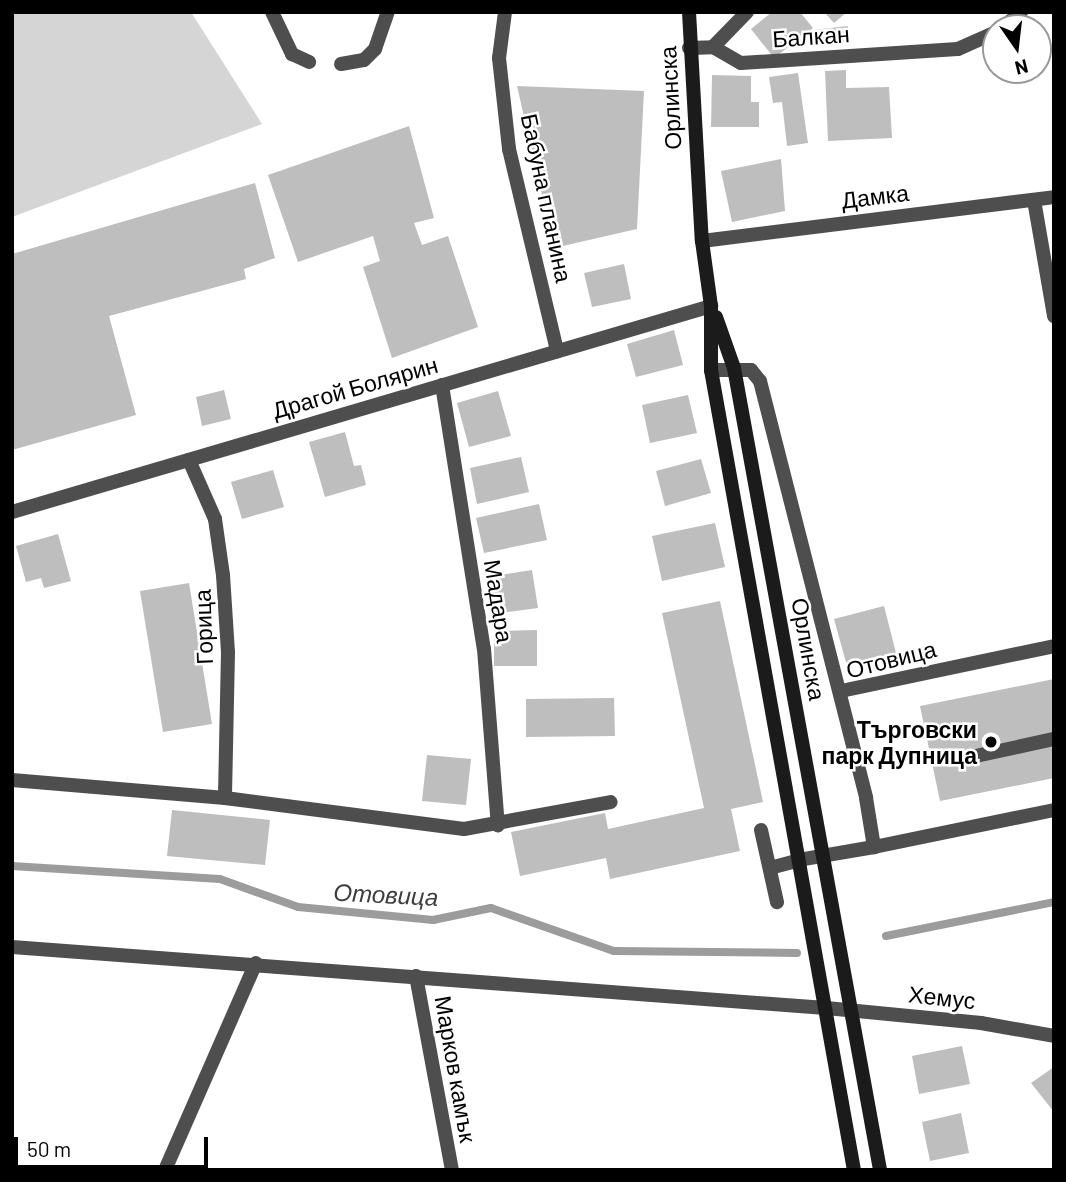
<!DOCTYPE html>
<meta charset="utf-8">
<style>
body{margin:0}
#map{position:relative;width:1066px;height:1182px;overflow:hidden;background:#fff;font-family:Barlow,sans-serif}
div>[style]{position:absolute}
.green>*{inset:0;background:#d5d5d5}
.stream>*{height:8px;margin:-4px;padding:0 4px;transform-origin:4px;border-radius:4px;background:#9c9c9c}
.building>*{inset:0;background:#bebebe}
.lane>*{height:14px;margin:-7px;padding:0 7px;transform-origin:7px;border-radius:7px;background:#4e4e4e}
.street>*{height:14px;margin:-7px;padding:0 7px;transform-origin:7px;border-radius:7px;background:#4e4e4e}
.secondary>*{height:14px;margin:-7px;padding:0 7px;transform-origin:7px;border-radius:7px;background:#1b1b1b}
.dots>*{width:19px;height:19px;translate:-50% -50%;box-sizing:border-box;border:4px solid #fff;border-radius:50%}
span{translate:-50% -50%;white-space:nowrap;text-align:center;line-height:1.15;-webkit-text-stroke:5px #fff;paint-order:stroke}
.street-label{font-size:23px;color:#000}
.poi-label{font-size:23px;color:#000;font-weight:700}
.right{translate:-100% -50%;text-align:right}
.water-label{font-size:24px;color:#3d3d3d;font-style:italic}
.frame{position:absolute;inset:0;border:14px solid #000;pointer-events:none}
.north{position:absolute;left:982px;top:14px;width:70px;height:70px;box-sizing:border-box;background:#fff;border:2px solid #999;border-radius:50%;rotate:166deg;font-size:19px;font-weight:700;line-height:28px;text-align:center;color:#000}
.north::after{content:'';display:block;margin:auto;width:24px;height:32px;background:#000;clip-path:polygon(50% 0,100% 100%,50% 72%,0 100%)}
.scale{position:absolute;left:14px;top:1137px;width:194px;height:32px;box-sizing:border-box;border:4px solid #000;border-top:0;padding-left:9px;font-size:21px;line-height:24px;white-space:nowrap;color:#000;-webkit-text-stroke:5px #fff;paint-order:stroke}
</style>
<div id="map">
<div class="green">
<i style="clip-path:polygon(12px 12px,191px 12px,262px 124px,12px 217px)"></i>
</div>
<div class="stream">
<i style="left:12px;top:866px;width:208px;rotate:3.6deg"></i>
<i style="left:220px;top:879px;width:83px;rotate:19.7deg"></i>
<i style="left:298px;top:907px;width:136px;rotate:5.5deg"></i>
<i style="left:433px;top:920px;width:59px;rotate:-11.7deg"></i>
<i style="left:491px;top:908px;width:130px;rotate:19.3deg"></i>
<i style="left:614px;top:951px;width:183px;rotate:0.6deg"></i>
<i style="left:886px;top:936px;width:171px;rotate:-11.4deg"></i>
</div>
<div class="building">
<i style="clip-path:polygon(772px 12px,800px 12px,813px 28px,774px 58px,751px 29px)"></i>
<i style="clip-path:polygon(824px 12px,847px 12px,834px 23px)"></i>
<i style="clip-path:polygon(848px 26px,849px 42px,815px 46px,813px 30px)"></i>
<i style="clip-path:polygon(846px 70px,846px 88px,889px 87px,892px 138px,828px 141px,825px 71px)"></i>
<i style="clip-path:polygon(798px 73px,808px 143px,787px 146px,782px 102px,773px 103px,769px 77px)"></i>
<i style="clip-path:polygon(712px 75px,751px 76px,751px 102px,759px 102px,759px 127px,711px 127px)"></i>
<i style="clip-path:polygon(517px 86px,644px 91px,637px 229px,554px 248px)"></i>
<i style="clip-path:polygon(409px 126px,434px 218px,414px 223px,422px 245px,448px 236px,478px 327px,392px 358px,363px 267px,380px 261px,373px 236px,298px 262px,268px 175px)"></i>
<i style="clip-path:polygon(781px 159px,785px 211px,732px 222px,721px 171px)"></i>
<i style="clip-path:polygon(255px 183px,275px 258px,244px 269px,246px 279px,109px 316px,136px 415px,12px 450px,12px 254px)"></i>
<i style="clip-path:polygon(624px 264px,631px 299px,592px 307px,584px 273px)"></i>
<i style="clip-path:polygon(674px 330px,683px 365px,636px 377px,627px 344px)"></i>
<i style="clip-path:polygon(224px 390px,231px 419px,202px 426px,196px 397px)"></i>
<i style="clip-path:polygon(498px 391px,511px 436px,469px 447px,457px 403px)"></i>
<i style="clip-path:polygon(688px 395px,697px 433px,650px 443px,642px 405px)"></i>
<i style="clip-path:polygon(345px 432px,354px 466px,361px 465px,366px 485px,325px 497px,309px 442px)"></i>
<i style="clip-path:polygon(521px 457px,529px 492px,477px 504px,470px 468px)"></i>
<i style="clip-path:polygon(701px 459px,711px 493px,665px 506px,656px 471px)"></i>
<i style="clip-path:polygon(273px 470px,284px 507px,242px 519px,231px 482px)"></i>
<i style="clip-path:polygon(539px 504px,547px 540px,484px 553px,476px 518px)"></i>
<i style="clip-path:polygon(715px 523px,725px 567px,662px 581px,652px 536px)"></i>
<i style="clip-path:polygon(58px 534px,71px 581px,44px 588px,41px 578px,26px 582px,16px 546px)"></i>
<i style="clip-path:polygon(532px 570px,538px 608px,492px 614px,487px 577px)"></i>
<i style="clip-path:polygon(189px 583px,212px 724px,163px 732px,140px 591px)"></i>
<i style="clip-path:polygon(720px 601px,763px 802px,731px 809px,740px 851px,610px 879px,606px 858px,520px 876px,511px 832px,605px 813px,608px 829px,704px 808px,662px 613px)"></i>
<i style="clip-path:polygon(884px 606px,896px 653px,847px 666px,834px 619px)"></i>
<i style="clip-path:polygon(537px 630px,537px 666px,494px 666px,494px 631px)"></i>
<i style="clip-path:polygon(1054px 679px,1054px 778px,940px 801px,920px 706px)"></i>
<i style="clip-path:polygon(614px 698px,615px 736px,526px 737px,526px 699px)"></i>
<i style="clip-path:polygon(427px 755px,471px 759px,466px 805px,422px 801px)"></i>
<i style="clip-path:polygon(172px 810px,270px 820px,265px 865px,167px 856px)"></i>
<i style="clip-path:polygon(962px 1046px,970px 1084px,919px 1094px,912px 1056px)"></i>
<i style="clip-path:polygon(1054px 1067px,1054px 1112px,1031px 1083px)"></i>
<i style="clip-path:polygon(961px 1113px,969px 1153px,930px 1161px,922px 1122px)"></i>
</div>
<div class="lane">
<i style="left:976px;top:756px;width:80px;rotate:-12.3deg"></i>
<i style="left:761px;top:830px;width:74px;rotate:77.5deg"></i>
<i style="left:874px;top:847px;width:184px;rotate:-11.6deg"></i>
<i style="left:770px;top:868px;width:30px;rotate:-15deg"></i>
</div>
<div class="street">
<i style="left:272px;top:12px;width:47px;rotate:64.5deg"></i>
<i style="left:292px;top:54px;width:19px;rotate:25deg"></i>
<i style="left:505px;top:12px;width:46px;rotate:97.4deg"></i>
<i style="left:499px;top:58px;width:92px;rotate:83.7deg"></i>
<i style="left:509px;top:149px;width:208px;rotate:76.6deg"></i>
<i style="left:1002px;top:28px;width:25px;rotate:-40deg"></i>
<i style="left:713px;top:47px;width:32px;rotate:30deg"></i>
<i style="left:741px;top:63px;width:217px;rotate:-3.7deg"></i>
<i style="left:958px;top:49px;width:42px;rotate:-24.1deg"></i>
<i style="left:689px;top:48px;width:24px;rotate:-2deg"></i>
<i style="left:713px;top:47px;width:49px;rotate:-45.8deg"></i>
<i style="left:341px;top:64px;width:23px;rotate:-10deg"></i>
<i style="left:364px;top:60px;width:16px;rotate:-45deg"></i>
<i style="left:375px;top:49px;width:39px;rotate:-71deg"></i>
<i style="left:1034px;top:200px;width:118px;rotate:80.2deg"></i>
<i style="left:702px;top:241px;width:355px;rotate:-7.1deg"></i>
<i style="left:711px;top:370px;width:40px"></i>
<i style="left:751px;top:370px;width:14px;rotate:51deg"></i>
<i style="left:760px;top:381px;width:430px;rotate:75.7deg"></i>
<i style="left:866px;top:798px;width:50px;rotate:80.7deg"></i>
<i style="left:874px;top:847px;width:76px;rotate:170.2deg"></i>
<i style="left:442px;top:385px;width:267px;rotate:81deg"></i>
<i style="left:484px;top:649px;width:177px;rotate:85.5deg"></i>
<i style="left:189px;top:460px;width:64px;rotate:66.2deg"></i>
<i style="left:215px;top:519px;width:57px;rotate:81.9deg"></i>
<i style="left:223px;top:575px;width:77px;rotate:86.3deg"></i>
<i style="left:228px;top:652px;width:146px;rotate:91.2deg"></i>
<i style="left:12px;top:512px;width:729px;rotate:-16.42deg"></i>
<i style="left:841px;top:691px;width:218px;rotate:-11.9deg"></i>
<i style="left:12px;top:780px;width:214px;rotate:4.8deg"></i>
<i style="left:225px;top:798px;width:241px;rotate:7.4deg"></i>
<i style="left:464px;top:829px;width:149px;rotate:-10.4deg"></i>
<i style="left:12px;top:947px;width:816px;rotate:4.29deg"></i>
<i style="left:826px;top:1008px;width:156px;rotate:5.5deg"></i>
<i style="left:981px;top:1023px;width:74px;rotate:10.1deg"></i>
<i style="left:416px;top:976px;width:197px;rotate:79.5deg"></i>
<i style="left:165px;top:1170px;width:226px;rotate:-66.3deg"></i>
</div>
<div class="secondary">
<i style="left:689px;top:12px;width:229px;rotate:86.8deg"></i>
<i style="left:702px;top:241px;width:66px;rotate:82.1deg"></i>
<i style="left:711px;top:306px;width:64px;rotate:90deg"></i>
<i style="left:711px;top:370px;width:813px;rotate:79.87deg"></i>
<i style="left:716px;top:317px;width:54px;rotate:70.6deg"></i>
<i style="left:734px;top:368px;width:815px;rotate:79.68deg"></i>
</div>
<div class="dots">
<i style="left:991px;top:742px;background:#000"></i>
</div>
<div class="street-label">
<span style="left:811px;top:36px;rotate:-4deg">Балкан</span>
<span style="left:670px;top:98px;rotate:-93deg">Орлинска</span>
<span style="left:875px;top:196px;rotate:-7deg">Дамка</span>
<span style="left:547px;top:198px;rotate:78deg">Бабуна планина</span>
<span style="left:355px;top:387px;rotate:-16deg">Драгой Болярин</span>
<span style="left:499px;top:601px;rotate:81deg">Мадара</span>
<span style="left:203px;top:627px;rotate:-92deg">Горица</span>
<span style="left:809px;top:649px;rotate:80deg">Орлинска</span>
<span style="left:891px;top:659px;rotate:-14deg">Отовица</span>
<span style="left:942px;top:997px;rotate:6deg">Хемус</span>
<span style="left:456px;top:1069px;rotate:80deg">Марков камък</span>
</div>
<div class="poi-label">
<span class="right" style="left:977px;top:742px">Търговски<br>парк Дупница</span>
</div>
<div class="water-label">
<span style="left:386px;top:894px;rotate:3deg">Отовица</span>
</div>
<div class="frame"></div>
<div class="north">N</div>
<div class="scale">50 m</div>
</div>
